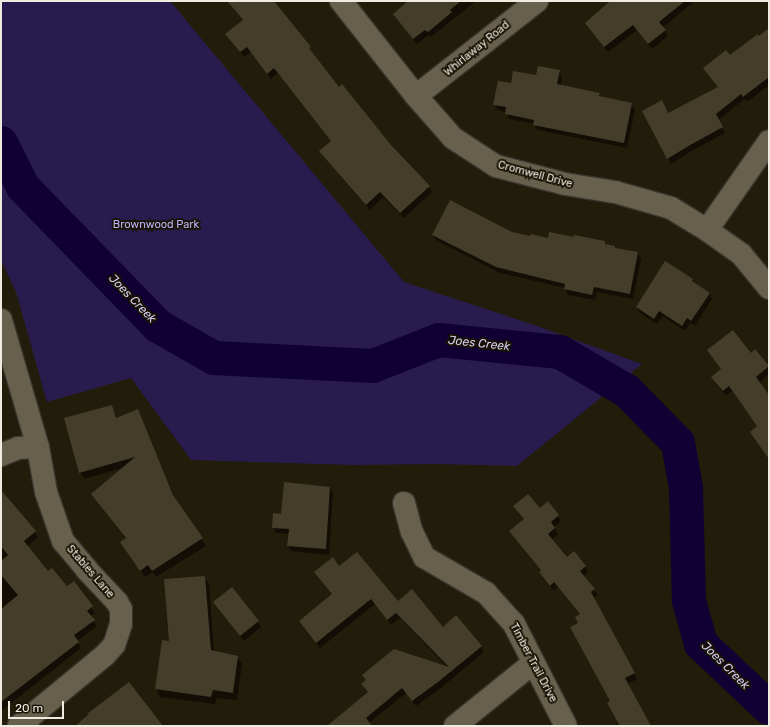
<!DOCTYPE html>
<style>
body{margin:0}
#map{position:relative;width:770px;height:727px;overflow:hidden;background:#221c0a;font-family:Rubik,sans-serif}
div>[style]{position:absolute}
.green>*{inset:0;background:#281c4e}
.shadow>*{inset:0;background:#0007}
.river>*{height:34px;margin:-17px;padding:0 17px;transform-origin:17px;border-radius:17px;background:#100033}
.building>*{inset:0;background:#443d2a}
.roads{filter:drop-shadow(1px 0 #39352d) drop-shadow(-1px 0 #39352d) drop-shadow(0 1px #39352d) drop-shadow(0 -1px #39352d)}
.minor>*{height:22px;margin:-11px;padding:0 11px;transform-origin:11px;border-radius:11px;background:#67604c}
span{translate:-50% -50%;white-space:nowrap;text-align:center;line-height:1.15;-webkit-text-stroke:4px #191303;paint-order:stroke}
.street-label{font-size:11px;color:#efebe0}
.park-label{font-size:11px;color:#bdb3fd}
.water-label{font-size:12px;color:#d3cff5;font-style:italic}
.frame{position:absolute;inset:0;border:2px solid #efebe0;pointer-events:none}
.scale{position:absolute;left:8px;top:701px;width:56px;height:18px;box-sizing:border-box;border:2px solid #efebe0;border-top:0;padding-left:5px;font-size:12px;line-height:14px;white-space:nowrap;color:#efebe0;-webkit-text-stroke:3px #191303;paint-order:stroke}
</style>
<div id="map">
<div class="green">
<i style="clip-path:polygon(1px 1px,170px 1px,404px 282px,534px 325px,642px 364px,517px 466px,435px 464px,354px 465px,191px 460px,131px 378px,47px 402px,16px 292px,1px 260px)"></i>
</div>
<div class="shadow">
<i style="clip-path:polygon(227px 1px,274px 1px,339px 88px,429px 187px,432px 192px,404px 218px,383px 197px,370px 210px,324px 156px,320px 151px,332px 142px,278px 73px,271px 79px,251px 52px,244px 57px,230px 40px,227px 35px,243px 21px)"></i>
<i style="clip-path:polygon(410px 1px,476px 1px,431px 37px,429px 35px,417px 44px,394px 14px)"></i>
<i style="clip-path:polygon(612px 1px,695px 1px,663px 27px,668px 36px,652px 49px,637px 30px,608px 52px,590px 29px)"></i>
<i style="clip-path:polygon(769px 29px,769px 85px,747px 102px,745px 99px,718px 120px,725px 133px,695px 149px,671px 164px,643px 111px,668px 114px,719px 88px,708px 73px)"></i>
<i style="clip-path:polygon(559px 71px,562px 77px,561px 86px,599px 93px,602px 98px,631px 104px,635px 110px,627px 148px,538px 130px,534px 124px,509px 119px,506px 112px,498px 110px,494px 105px,512px 84px)"></i>
<i style="clip-path:polygon(512px 233px,531px 238px,605px 242px,607px 245px,615px 247px,616px 249px,638px 253px,641px 259px,633px 299px,597px 292px,595px 300px,568px 295px,565px 288px,500px 273px,436px 240px,433px 235px)"></i>
<i style="clip-path:polygon(692px 279px,695px 285px,709px 293px,712px 299px,695px 326px,690px 323px,685px 331px,663px 316px,657px 324px,640px 313px,637px 307px)"></i>
<i style="clip-path:polygon(755px 350px,769px 368px,769px 374px,759px 383px,769px 397px,769px 458px,758px 426px,732px 391px,726px 396px,712px 377px,722px 369px,708px 351px,751px 354px)"></i>
<i style="clip-path:polygon(112px 406px,117px 419px,138px 410px,176px 501px,206px 546px,156px 577px,153px 572px,145px 577px,126px 549px,126px 539px,92px 494px,123px 468px,84px 479px,80px 472px)"></i>
<i style="clip-path:polygon(329px 487px,333px 493px,329px 555px,291px 551px,288px 546px,289px 534px,276px 533px,273px 527px,282px 515px)"></i>
<i style="clip-path:polygon(1px 492px,38px 537px,27px 547px,48px 572px,66px 588px,73px 582px,95px 613px,90px 616px,97px 626px,77px 641px,81px 648px,1px 711px)"></i>
<i style="clip-path:polygon(514px 506px,540px 510px,558px 516px,561px 521px,554px 527px,558px 534px,552px 539px,567px 558px,585px 567px,588px 572px,584px 576px,598px 595px,594px 598px,637px 679px,627px 684px,650px 726px,621px 726px,579px 623px,581px 615px,558px 587px,554px 591px,543px 578px,524px 520px)"></i>
<i style="clip-path:polygon(339px 567px,397px 603px,481px 647px,484px 652px,442px 687px,416px 706px,406px 693px,369px 723px,371px 726px,328px 726px,368px 693px,362px 684px,366px 681px,363px 675px,448px 668px,400px 618px,391px 625px,375px 604px,320px 648px,300px 622px,333px 595px,319px 578px)"></i>
<i style="clip-path:polygon(204px 577px,209px 584px,214px 652px,237px 657px,242px 664px,237px 700px,217px 698px,215px 704px,160px 697px,156px 689px,163px 641px,171px 642px)"></i>
<i style="clip-path:polygon(214px 602px,258px 621px,261px 627px,244px 641px)"></i>
</div>
<div class="river">
<i style="left:1px;top:143px;width:49px;rotate:63.4deg"></i>
<i style="left:23px;top:187px;width:194px;rotate:45.8deg"></i>
<i style="left:158px;top:326px;width:64px;rotate:29.7deg"></i>
<i style="left:214px;top:358px;width:159px;rotate:2.9deg"></i>
<i style="left:373px;top:366px;width:71px;rotate:-21.5deg"></i>
<i style="left:439px;top:340px;width:122px;rotate:5.7deg"></i>
<i style="left:560px;top:352px;width:78px;rotate:30.2deg"></i>
<i style="left:627px;top:391px;width:73px;rotate:45.6deg"></i>
<i style="left:678px;top:443px;width:46px;rotate:79.9deg"></i>
<i style="left:686px;top:488px;width:113px;rotate:88.5deg"></i>
<i style="left:689px;top:601px;width:45px;rotate:74.4deg"></i>
<i style="left:701px;top:644px;width:93px;rotate:43.3deg"></i>
</div>
<div class="building">
<i style="clip-path:polygon(227px 1px,274px 1px,311px 47px,309px 48px,339px 87px,342px 84px,391px 145px,430px 186px,400px 213px,380px 192px,366px 205px,319px 151px,331px 141px,274px 68px,267px 74px,247px 47px,240px 52px,225px 34px,243px 20px)"></i>
<i style="clip-path:polygon(408px 1px,461px 1px,450px 10px,452px 12px,428px 32px,425px 30px,413px 39px,393px 14px)"></i>
<i style="clip-path:polygon(610px 1px,685px 1px,659px 22px,666px 30px,648px 44px,633px 25px,604px 47px,585px 23px)"></i>
<i style="clip-path:polygon(769px 28px,769px 77px,743px 97px,741px 94px,716px 114px,723px 127px,692px 144px,667px 159px,642px 111px,662px 100px,668px 113px,718px 87px,703px 68px,726px 50px,730px 55px,758px 34px,759px 36px)"></i>
<i style="clip-path:polygon(538px 66px,560px 70px,557px 84px,600px 93px,599px 96px,632px 103px,624px 143px,533px 125px,534px 120px,505px 114px,506px 107px,493px 105px,498px 81px,511px 83px,513px 71px,536px 75px)"></i>
<i style="clip-path:polygon(450px 200px,512px 232px,530px 236px,531px 234px,548px 238px,549px 232px,574px 237px,574px 235px,605px 241px,605px 244px,615px 246px,615px 248px,638px 252px,630px 294px,594px 287px,592px 295px,564px 289px,565px 284px,496px 267px,432px 235px)"></i>
<i style="clip-path:polygon(665px 261px,693px 279px,692px 281px,710px 293px,691px 321px,687px 318px,682px 326px,659px 311px,654px 319px,636px 307px)"></i>
<i style="clip-path:polygon(733px 330px,751px 353px,755px 349px,769px 366px,756px 377px,769px 395px,769px 459px,750px 432px,757px 426px,729px 386px,723px 391px,711px 377px,721px 369px,707px 350px)"></i>
<i style="clip-path:polygon(112px 405px,116px 418px,138px 409px,173px 495px,203px 538px,152px 571px,148px 565px,140px 571px,120px 542px,126px 538px,91px 494px,135px 457px,79px 473px,64px 418px)"></i>
<i style="clip-path:polygon(284px 482px,330px 487px,326px 549px,287px 546px,289px 529px,272px 528px,273px 513px,281px 514px)"></i>
<i style="clip-path:polygon(1px 490px,36px 531px,24px 541px,48px 571px,52px 568px,67px 586px,74px 581px,93px 606px,87px 611px,95px 620px,74px 635px,79px 642px,1px 702px,1px 609px,18px 595px,1px 575px,1px 561px,8px 555px,1px 546px)"></i>
<i style="clip-path:polygon(528px 494px,540px 508px,548px 501px,559px 515px,551px 522px,555px 528px,548px 534px,567px 557px,574px 551px,586px 566px,580px 571px,595px 589px,591px 592px,635px 673px,625px 678px,651px 726px,620px 726px,607px 703px,610px 701px,570px 627px,578px 623px,575px 617px,580px 614px,554px 582px,550px 586px,539px 572px,541px 570px,509px 531px,524px 519px,513px 506px)"></i>
<i style="clip-path:polygon(357px 552px,398px 601px,412px 589px,443px 627px,456px 615px,482px 646px,438px 682px,412px 701px,402px 688px,366px 718px,372px 726px,327px 726px,368px 692px,361px 684px,366px 680px,362px 675px,394px 649px,449px 667px,396px 613px,387px 620px,371px 599px,316px 643px,299px 621px,332px 594px,314px 572px,333px 557px,339px 566px)"></i>
<i style="clip-path:polygon(205px 576px,211px 650px,238px 656px,233px 693px,213px 690px,211px 697px,155px 689px,162px 640px,169px 641px,164px 579px)"></i>
<i style="clip-path:polygon(232px 587px,259px 621px,240px 636px,213px 602px)"></i>
<i style="clip-path:polygon(129px 682px,163px 726px,75px 726px,88px 715px,87px 714px)"></i>
</div>
<div class="roads">
<div class="minor">
<i style="left:341px;top:1px;width:121px;rotate:51.7deg"></i>
<i style="left:416px;top:96px;width:56px;rotate:48.6deg"></i>
<i style="left:453px;top:138px;width:51px;rotate:33.1deg"></i>
<i style="left:496px;top:166px;width:71px;rotate:14.6deg"></i>
<i style="left:565px;top:184px;width:51px;rotate:9.1deg"></i>
<i style="left:615px;top:192px;width:58px;rotate:15.9deg"></i>
<i style="left:671px;top:208px;width:42px;rotate:31.4deg"></i>
<i style="left:707px;top:230px;width:42px;rotate:35.2deg"></i>
<i style="left:741px;top:254px;width:44px;rotate:50.5deg"></i>
<i style="left:416px;top:96px;width:154px;rotate:-38.1deg"></i>
<i style="left:707px;top:230px;width:108px;rotate:-55.1deg"></i>
<i style="left:1px;top:320px;width:132px;rotate:73.8deg"></i>
<i style="left:38px;top:447px;width:46px;rotate:79.9deg"></i>
<i style="left:46px;top:492px;width:52px;rotate:70.9deg"></i>
<i style="left:63px;top:541px;width:38px;rotate:50deg"></i>
<i style="left:87px;top:570px;width:44px;rotate:46.8deg"></i>
<i style="left:117px;top:602px;width:8px;rotate:60deg"></i>
<i style="left:121px;top:609px;width:15px;rotate:90deg"></i>
<i style="left:121px;top:624px;width:22px;rotate:108deg"></i>
<i style="left:114px;top:645px;width:13px;rotate:132deg"></i>
<i style="left:105px;top:655px;width:112px;rotate:140.5deg"></i>
<i style="left:1px;top:455px;width:18px;rotate:-22deg"></i>
<i style="left:18px;top:448px;width:20px;rotate:-3deg"></i>
<i style="left:404px;top:503px;width:30px;rotate:75deg"></i>
<i style="left:412px;top:532px;width:28px;rotate:64deg"></i>
<i style="left:424px;top:557px;width:72px;rotate:30.1deg"></i>
<i style="left:486px;top:593px;width:42px;rotate:47.9deg"></i>
<i style="left:514px;top:624px;width:114px;rotate:63deg"></i>
<i style="left:455px;top:726px;width:100px;rotate:-38.9deg"></i>
</div>
</div>
<div class="street-label">
<span style="left:477px;top:49px;rotate:-39deg">Whirlaway Road</span>
<span style="left:535px;top:175px;rotate:15deg">Cromwell Drive</span>
<span style="left:90px;top:572px;rotate:49deg">Stables Lane</span>
<span style="left:533px;top:663px;rotate:62deg">Timber Trail Drive</span>
</div>
<div class="park-label">
<span style="left:156px;top:225px">Brownwood Park</span>
</div>
<div class="water-label">
<span style="left:132px;top:299px;rotate:46deg">Joes Creek</span>
<span style="left:479px;top:344px;rotate:6deg">Joes Creek</span>
<span style="left:725px;top:666px;rotate:45deg">Joes Creek</span>
</div>
<div class="frame"></div>
<div class="scale">20 m</div>
</div>
